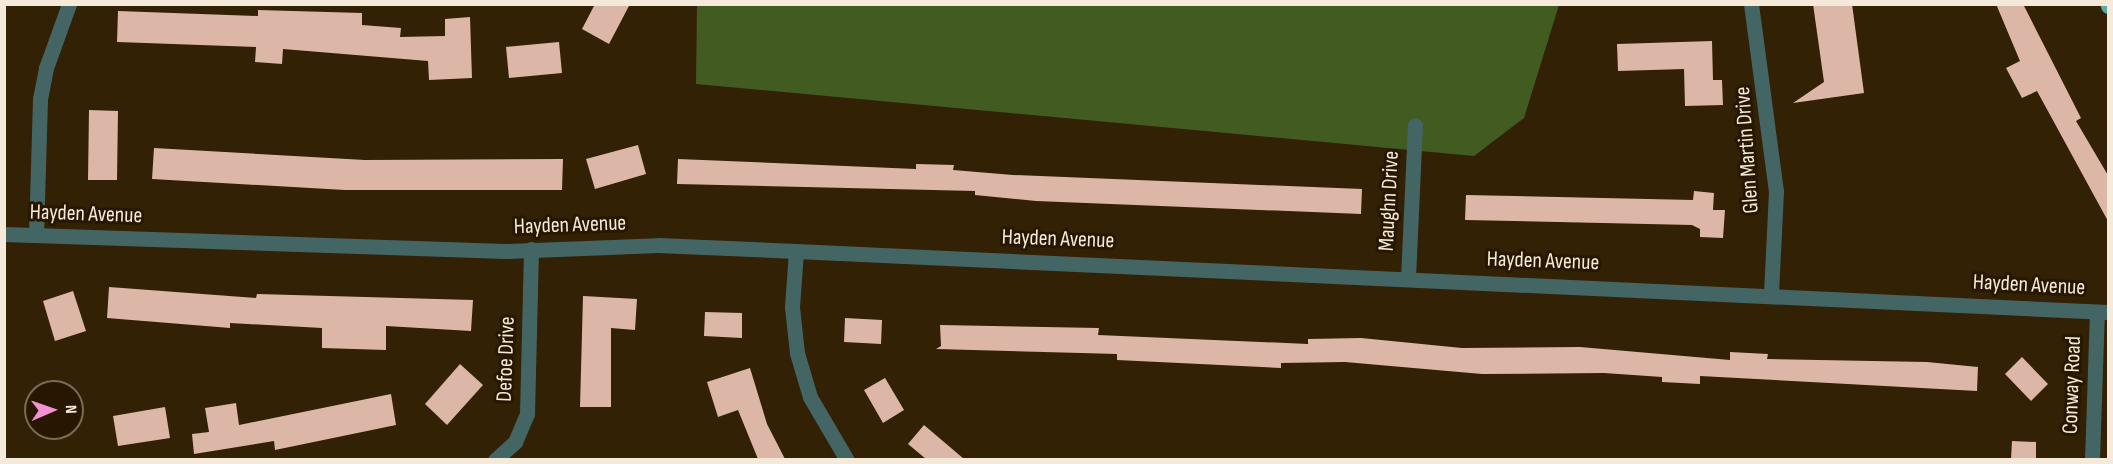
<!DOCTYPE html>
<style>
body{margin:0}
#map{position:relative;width:2113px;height:464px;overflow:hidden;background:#322105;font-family:"Sofia Sans Condensed",sans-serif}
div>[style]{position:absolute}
.forest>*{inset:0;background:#425b21}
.building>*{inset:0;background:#dcb6a7}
.minor>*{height:15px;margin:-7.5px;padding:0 7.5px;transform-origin:7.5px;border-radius:7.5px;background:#436664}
.tertiary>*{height:15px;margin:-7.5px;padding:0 7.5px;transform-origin:7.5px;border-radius:7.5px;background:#436664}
.primary>*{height:15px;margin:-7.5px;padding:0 7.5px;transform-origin:7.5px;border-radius:7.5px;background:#5ca8a3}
span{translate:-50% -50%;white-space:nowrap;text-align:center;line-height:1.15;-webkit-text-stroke:6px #281700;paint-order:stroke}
.street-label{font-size:22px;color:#f5eada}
.frame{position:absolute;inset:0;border:6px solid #f5eada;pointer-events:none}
.north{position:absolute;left:24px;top:380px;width:60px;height:60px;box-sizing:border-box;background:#281700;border:2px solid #7a6b57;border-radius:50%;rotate:88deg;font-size:16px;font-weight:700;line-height:24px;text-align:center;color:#f5eada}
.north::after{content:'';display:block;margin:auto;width:21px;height:27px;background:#f491d4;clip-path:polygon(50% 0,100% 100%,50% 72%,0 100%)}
</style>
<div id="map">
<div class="forest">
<i style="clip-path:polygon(697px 5px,1559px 5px,1524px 118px,1474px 156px,696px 84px)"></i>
</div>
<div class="building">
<i style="clip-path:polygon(595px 4px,630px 4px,609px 44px,582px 29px)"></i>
<i style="clip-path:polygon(1813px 4px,1852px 4px,1864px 93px,1793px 103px,1824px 82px)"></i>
<i style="clip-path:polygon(1996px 4px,2023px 4px,2081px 118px,2076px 121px,2109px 177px,2109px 223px,2037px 91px,2022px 98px,2006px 68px,2020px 61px)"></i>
<i style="clip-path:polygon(258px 10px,362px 13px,362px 25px,401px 28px,400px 37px,445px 36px,445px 19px,470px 17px,472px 78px,429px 80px,428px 61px,283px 49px,282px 64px,255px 62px,256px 47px,117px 42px,118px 11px,258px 16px)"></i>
<i style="clip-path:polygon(1712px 41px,1713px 80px,1722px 80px,1723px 105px,1685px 106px,1684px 69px,1618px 71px,1617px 44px)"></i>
<i style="clip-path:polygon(559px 42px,562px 73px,509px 78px,506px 47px)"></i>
<i style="clip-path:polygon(89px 110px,118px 111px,117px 180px,88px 180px)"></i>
<i style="clip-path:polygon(638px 145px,646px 174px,595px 189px,586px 159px)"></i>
<i style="clip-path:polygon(154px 148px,365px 160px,563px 159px,562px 190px,345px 190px,152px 179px)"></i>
<i style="clip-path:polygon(678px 159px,916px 169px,916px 164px,954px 165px,953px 170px,1013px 175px,1362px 189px,1361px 214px,1036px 201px,975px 195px,975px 191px,677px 184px)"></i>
<i style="clip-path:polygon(1694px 191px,1714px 193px,1713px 210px,1725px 210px,1723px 238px,1700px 237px,1700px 229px,1692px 225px,1465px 220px,1466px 195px,1693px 200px)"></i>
<i style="clip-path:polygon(109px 287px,256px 298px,257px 294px,473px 300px,471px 331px,386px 326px,386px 350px,322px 348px,322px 328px,230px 323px,230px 328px,107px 318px)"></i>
<i style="clip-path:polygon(73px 291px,86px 331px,55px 341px,43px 301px)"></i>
<i style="clip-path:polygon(583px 296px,637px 299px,635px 330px,611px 328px,611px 407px,580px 407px)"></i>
<i style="clip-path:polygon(705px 312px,742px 313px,742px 338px,704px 336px)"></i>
<i style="clip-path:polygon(845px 318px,882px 320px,881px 344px,844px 342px)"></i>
<i style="clip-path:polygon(940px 325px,1099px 328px,1098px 335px,1308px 344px,1308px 339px,1361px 338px,1462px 348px,1580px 347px,1730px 360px,1730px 352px,1768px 354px,1767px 359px,1927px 362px,1978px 367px,1977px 391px,1700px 376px,1700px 384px,1662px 382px,1662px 377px,1604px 373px,1482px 374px,1345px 362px,1281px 363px,1281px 368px,1117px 360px,1117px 354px,936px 349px,941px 346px)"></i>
<i style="clip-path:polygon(2022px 357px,2048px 384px,2031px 401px,2005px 374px)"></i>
<i style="clip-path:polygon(460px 364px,483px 385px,447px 425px,425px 404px)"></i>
<i style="clip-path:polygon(750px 368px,767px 424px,785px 459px,758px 459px,738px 410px,718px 417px,707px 382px)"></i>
<i style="clip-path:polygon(885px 378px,904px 410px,883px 423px,864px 390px)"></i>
<i style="clip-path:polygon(391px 394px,396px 425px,275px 450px,274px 441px,194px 454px,192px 434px,209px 432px,205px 408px,236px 403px,239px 425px)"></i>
<i style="clip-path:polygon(165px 407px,170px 438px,118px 446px,113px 416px)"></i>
<i style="clip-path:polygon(924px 425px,964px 459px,926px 459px,908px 444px)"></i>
<i style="clip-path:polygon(2012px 441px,2036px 442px,2036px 459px,2011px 459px)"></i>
</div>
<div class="minor">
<i style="left:1751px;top:4px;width:189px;rotate:82.4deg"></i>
<i style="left:1776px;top:191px;width:103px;rotate:92.8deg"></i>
<i style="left:4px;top:234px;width:501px;rotate:1.94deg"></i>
<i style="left:505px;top:251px;width:153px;rotate:-2.2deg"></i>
<i style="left:658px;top:245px;width:138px;rotate:2.5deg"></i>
<i style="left:796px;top:251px;width:56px;rotate:94.1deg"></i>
<i style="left:792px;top:307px;width:46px;rotate:83.8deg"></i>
<i style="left:797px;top:353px;width:46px;rotate:73.5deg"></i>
<i style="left:810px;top:397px;width:73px;rotate:59.6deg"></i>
<i style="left:36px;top:234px;width:135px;rotate:-88.3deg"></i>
<i style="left:40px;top:99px;width:32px;rotate:-79deg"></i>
<i style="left:46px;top:68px;width:68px;rotate:-70.2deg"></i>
<i style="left:1408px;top:278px;width:153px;rotate:-87.4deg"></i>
<i style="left:495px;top:460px;width:27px;rotate:-42deg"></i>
<i style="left:515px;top:442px;width:30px;rotate:-67deg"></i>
<i style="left:527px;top:414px;width:165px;rotate:-88.6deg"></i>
<i style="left:2092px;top:460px;width:148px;rotate:-88.1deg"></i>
</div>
<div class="tertiary">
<i style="left:796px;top:251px;width:1313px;rotate:2.66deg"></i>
</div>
<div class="primary">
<i style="left:2108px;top:4px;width:2px;rotate:90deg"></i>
</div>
<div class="street-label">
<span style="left:1747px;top:150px;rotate:-94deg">Glen Martin Drive</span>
<span style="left:1389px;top:201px;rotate:-87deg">Maughn Drive</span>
<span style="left:86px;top:214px;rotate:2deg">Hayden Avenue</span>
<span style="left:570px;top:225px;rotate:-2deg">Hayden Avenue</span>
<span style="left:1058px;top:239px;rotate:2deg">Hayden Avenue</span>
<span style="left:1543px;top:261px;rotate:2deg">Hayden Avenue</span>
<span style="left:2029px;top:285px;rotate:3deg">Hayden Avenue</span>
<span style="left:506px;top:359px;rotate:-88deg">Defoe Drive</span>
<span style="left:2072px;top:385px;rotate:-88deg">Conway Road</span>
</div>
<div class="frame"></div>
<div class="north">N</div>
</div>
